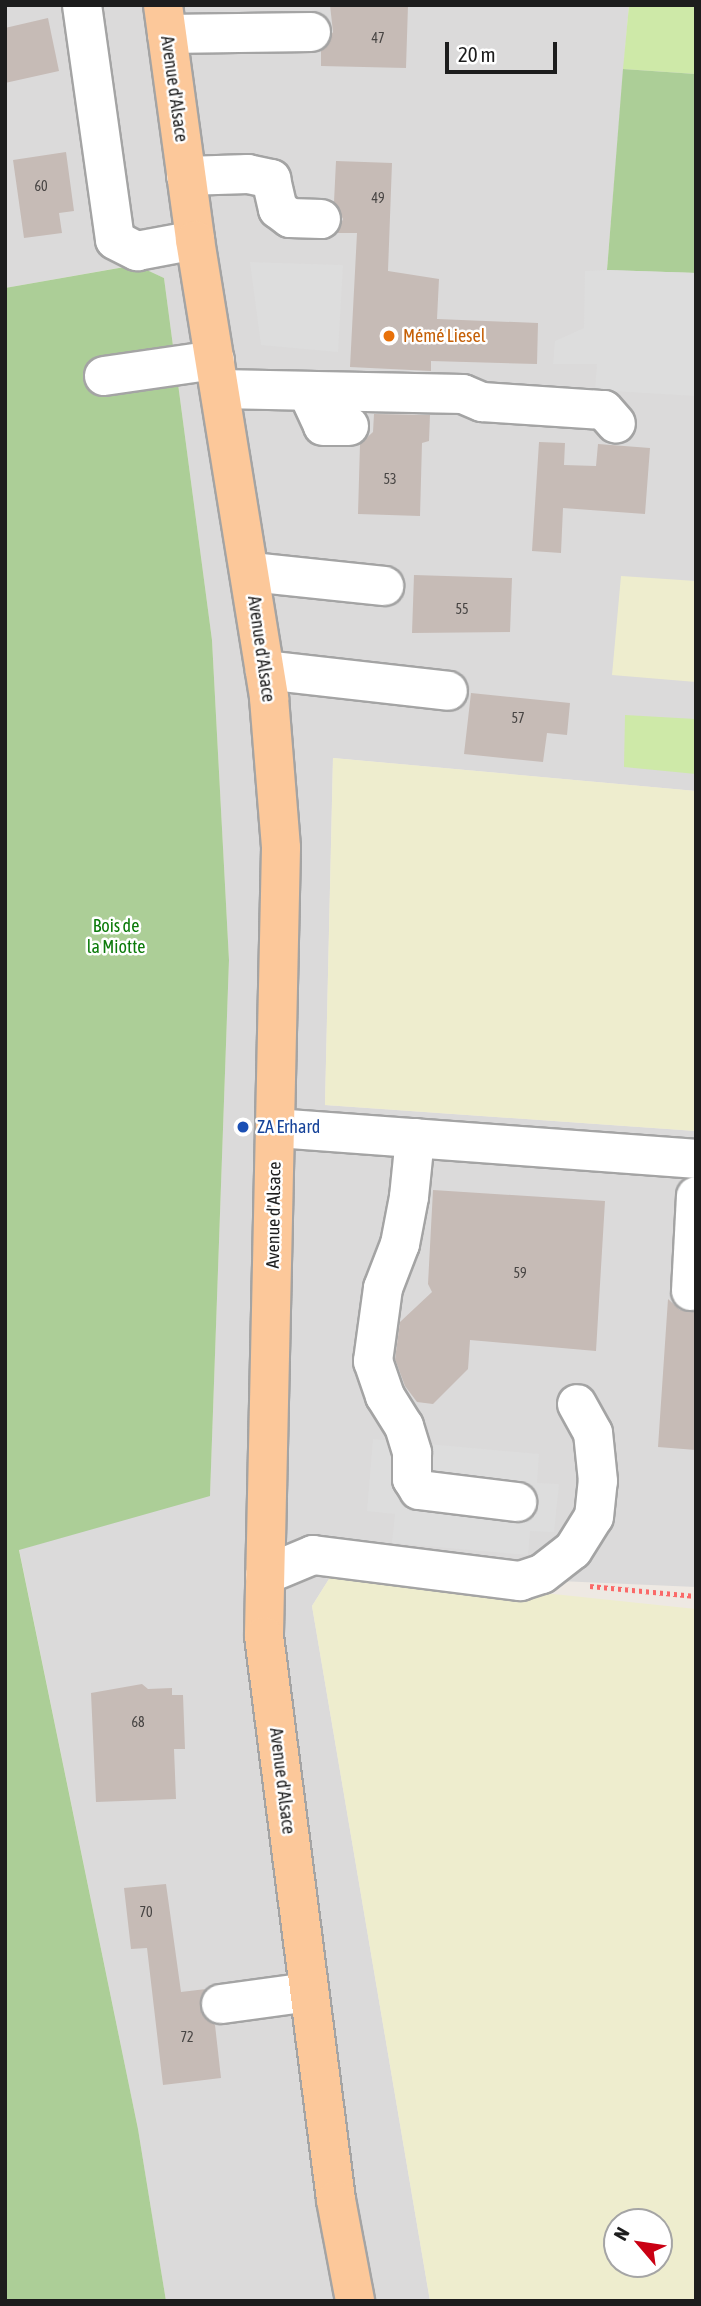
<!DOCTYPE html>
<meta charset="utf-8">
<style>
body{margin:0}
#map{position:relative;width:701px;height:2306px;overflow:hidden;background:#eee9e3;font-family:"Asap Condensed",sans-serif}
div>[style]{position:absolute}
.residential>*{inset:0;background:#dbdada}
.farmland>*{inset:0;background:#eeedce}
.grass>*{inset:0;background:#cee9a8}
.forest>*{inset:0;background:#acce97}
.parking>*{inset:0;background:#ddd}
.building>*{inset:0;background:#c6bbb6}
.path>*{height:4.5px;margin-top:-2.25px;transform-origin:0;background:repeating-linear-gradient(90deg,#fa6968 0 3.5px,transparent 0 7px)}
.roads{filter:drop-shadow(2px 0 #a4a4a4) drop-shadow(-2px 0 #a4a4a4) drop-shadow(0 2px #a4a4a4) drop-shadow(0 -2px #a4a4a4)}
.minor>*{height:38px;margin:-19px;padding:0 19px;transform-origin:19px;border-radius:19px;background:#fff}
.major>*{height:38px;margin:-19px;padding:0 19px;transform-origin:19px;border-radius:19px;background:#fcc89a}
.dots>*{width:19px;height:19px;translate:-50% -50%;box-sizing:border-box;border:4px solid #fff;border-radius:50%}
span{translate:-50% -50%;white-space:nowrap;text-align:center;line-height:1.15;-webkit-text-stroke:5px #fff;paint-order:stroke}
.number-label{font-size:14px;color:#474443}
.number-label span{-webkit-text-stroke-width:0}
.street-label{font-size:18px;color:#1d1d1d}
.food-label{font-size:18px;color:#c56008}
.left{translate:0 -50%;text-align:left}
.park-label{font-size:18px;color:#0c7b0b}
.transit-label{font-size:18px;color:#164399}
.frame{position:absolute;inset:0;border:7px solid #1d1d1d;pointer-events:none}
.north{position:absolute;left:603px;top:2208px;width:70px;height:70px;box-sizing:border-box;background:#fff;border:2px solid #a5a5a5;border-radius:50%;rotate:299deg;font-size:19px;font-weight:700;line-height:28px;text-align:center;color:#1d1d1d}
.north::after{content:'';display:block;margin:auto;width:24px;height:32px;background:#ca0013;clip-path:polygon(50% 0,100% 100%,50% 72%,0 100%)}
.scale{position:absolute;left:445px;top:42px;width:112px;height:32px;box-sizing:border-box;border:4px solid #1d1d1d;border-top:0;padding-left:9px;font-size:21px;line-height:24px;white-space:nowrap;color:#1d1d1d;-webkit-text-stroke:5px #fff;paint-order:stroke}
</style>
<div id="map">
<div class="residential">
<i style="clip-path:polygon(5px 5px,629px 5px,607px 269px,696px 273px,696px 791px,333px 758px,325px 1105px,696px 1131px,696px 1587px,334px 1571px,312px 1606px,430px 2301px,166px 2301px,138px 2129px,19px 1549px,210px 1495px,229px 960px,212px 640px,164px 278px,135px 265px,5px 288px)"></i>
</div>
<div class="farmland">
<i style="clip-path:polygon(621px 576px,696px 581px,696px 682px,612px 675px)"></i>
<i style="clip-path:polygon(333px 758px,696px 791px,696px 1131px,325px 1105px)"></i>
<i style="clip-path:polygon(evenodd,334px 1571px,696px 1609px,696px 2301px,430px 2301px,312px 1606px,334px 1571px,617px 2222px,659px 2222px,659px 2264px,617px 2264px,617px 2222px)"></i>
</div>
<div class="grass">
<i style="clip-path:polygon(629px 5px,696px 5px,696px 74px,623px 69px)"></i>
<i style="clip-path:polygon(625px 715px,696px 719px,696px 774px,624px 767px)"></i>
</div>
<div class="forest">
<i style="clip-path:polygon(623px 69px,696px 74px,696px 273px,607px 270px)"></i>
<i style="clip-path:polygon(136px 265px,164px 278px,212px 640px,229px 960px,210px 1496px,19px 1550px,138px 2129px,166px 2301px,5px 2301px,5px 288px)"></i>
</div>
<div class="parking">
<i style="clip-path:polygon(250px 262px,343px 265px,338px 352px,261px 345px)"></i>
<i style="clip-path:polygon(607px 270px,696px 273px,696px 396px,595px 390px,597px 364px,553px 364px,555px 341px,584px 328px,585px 271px)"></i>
<i style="clip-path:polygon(373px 1439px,539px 1454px,537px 1483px,559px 1484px,554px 1532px,530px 1531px,528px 1555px,392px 1543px,395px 1514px,367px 1511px)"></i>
</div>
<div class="building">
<i style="clip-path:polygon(330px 5px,408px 5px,406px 68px,321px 66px,321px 51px,333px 32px)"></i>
<i style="clip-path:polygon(48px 18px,59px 71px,5px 83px,5px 28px)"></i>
<i style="clip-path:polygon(66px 152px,74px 211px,59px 213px,62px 233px,24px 238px,13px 160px)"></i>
<i style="clip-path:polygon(336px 161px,392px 163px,388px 271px,439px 279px,437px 319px,538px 323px,537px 364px,431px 361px,431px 371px,350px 367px,357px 233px,337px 233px,343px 219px,334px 202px)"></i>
<i style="clip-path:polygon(374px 414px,430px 415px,429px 441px,422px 443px,420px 516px,358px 514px,360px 444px,373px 432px)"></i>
<i style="clip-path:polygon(539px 442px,565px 443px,564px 465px,596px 466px,598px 444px,650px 448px,645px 514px,563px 508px,561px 553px,532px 551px)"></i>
<i style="clip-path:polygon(414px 575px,512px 578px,510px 632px,412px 633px)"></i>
<i style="clip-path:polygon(471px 693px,570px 703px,567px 735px,547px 733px,543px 762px,464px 754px)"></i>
<i style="clip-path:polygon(433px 1190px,605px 1201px,596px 1351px,470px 1340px,468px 1369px,433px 1404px,417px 1402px,405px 1386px,395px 1359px,400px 1322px,432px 1292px,428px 1284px)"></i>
<i style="clip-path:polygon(668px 1299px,680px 1310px,696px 1312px,696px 1450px,658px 1447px)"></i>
<i style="clip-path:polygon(142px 1684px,148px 1689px,172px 1688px,172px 1695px,183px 1695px,185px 1749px,174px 1749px,176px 1799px,96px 1802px,91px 1693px)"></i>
<i style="clip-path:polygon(166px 1884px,181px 1992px,206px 1989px,200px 2008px,215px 2025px,221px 2078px,163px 2085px,147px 1948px,131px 1949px,124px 1888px)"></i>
</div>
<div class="path">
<i style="left:590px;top:1586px;width:106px;rotate:5.4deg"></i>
</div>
<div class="roads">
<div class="minor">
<i style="left:82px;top:5px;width:237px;rotate:82deg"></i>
<i style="left:115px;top:240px;width:25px;rotate:27deg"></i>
<i style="left:137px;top:251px;width:59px;rotate:-10.7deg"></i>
<i style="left:167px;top:34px;width:144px;rotate:-0.8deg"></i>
<i style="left:186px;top:176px;width:62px;rotate:-1.8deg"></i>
<i style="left:248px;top:174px;width:24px;rotate:12deg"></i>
<i style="left:271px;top:179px;width:31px;rotate:77deg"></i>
<i style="left:278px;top:209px;width:15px;rotate:37deg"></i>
<i style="left:290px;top:218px;width:31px;rotate:2deg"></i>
<i style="left:104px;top:376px;width:112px;rotate:-8.2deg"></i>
<i style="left:220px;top:389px;width:243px;rotate:1.2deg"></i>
<i style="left:463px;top:394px;width:21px;rotate:23deg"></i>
<i style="left:482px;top:402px;width:122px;rotate:3.8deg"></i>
<i style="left:604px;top:410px;width:18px;rotate:49deg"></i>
<i style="left:307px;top:391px;width:38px;rotate:65deg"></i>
<i style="left:323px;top:426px;width:26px"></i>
<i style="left:251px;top:572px;width:134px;rotate:6deg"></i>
<i style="left:265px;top:670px;width:184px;rotate:6.5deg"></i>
<i style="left:276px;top:1128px;width:421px;rotate:4.2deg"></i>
<i style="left:415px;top:1138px;width:59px;rotate:95.8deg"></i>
<i style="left:409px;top:1197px;width:48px;rotate:100.8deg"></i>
<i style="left:400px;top:1244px;width:47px;rotate:111.1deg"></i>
<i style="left:383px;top:1288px;width:74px;rotate:97.8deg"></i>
<i style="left:373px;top:1361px;width:37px;rotate:71deg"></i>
<i style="left:385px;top:1396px;width:36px;rotate:58deg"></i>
<i style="left:404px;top:1426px;width:28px;rotate:73deg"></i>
<i style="left:412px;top:1453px;width:26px;rotate:90deg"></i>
<i style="left:412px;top:1479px;width:13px;rotate:58deg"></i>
<i style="left:419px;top:1490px;width:99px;rotate:7deg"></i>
<i style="left:691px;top:1291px;width:95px;rotate:-87deg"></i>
<i style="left:265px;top:1575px;width:52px;rotate:-22.6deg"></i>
<i style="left:313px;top:1555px;width:209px;rotate:7.2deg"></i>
<i style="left:520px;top:1581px;width:23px;rotate:-18deg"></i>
<i style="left:542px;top:1574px;width:39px;rotate:-38deg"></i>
<i style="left:573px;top:1550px;width:39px;rotate:-58deg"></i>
<i style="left:594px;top:1517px;width:36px;rotate:-84deg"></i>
<i style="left:598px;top:1481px;width:48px;rotate:-95.9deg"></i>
<i style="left:593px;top:1433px;width:33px;rotate:-119deg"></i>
<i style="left:221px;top:2004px;width:89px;rotate:-7.8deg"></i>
</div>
<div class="major">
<i style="left:163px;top:5px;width:237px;rotate:82.2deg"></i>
<i style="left:195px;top:240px;width:464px;rotate:80.8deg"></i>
<i style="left:269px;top:698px;width:150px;rotate:85.4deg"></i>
<i style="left:281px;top:848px;width:788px;rotate:91.24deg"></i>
<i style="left:264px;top:1636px;width:569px;rotate:82.72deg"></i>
<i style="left:336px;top:2200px;width:103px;rotate:79.3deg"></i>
</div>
</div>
<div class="dots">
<i style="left:389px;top:336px;background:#e8710a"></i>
<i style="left:243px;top:1127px;background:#1a4fb4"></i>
</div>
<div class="number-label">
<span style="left:378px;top:38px">47</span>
<span style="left:41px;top:186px">60</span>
<span style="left:378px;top:198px">49</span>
<span style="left:390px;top:479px">53</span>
<span style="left:462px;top:609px">55</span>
<span style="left:518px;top:718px">57</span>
<span style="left:520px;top:1273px">59</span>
<span style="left:138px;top:1722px">68</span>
<span style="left:146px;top:1912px">70</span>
<span style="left:187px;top:2037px">72</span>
</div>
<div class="street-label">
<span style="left:174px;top:89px;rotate:82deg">Avenue d'Alsace</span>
<span style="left:261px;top:649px;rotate:82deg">Avenue d'Alsace</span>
<span style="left:274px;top:1215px;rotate:-89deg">Avenue d'Alsace</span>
<span style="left:282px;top:1781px;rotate:83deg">Avenue d'Alsace</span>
</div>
<div class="food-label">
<span class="left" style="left:403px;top:336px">Mémé Liesel</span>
</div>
<div class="park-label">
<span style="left:116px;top:937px">Bois de<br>la Miotte</span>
</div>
<div class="transit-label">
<span class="left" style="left:257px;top:1127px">ZA Erhard</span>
</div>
<div class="frame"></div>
<div class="north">N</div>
<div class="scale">20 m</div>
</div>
